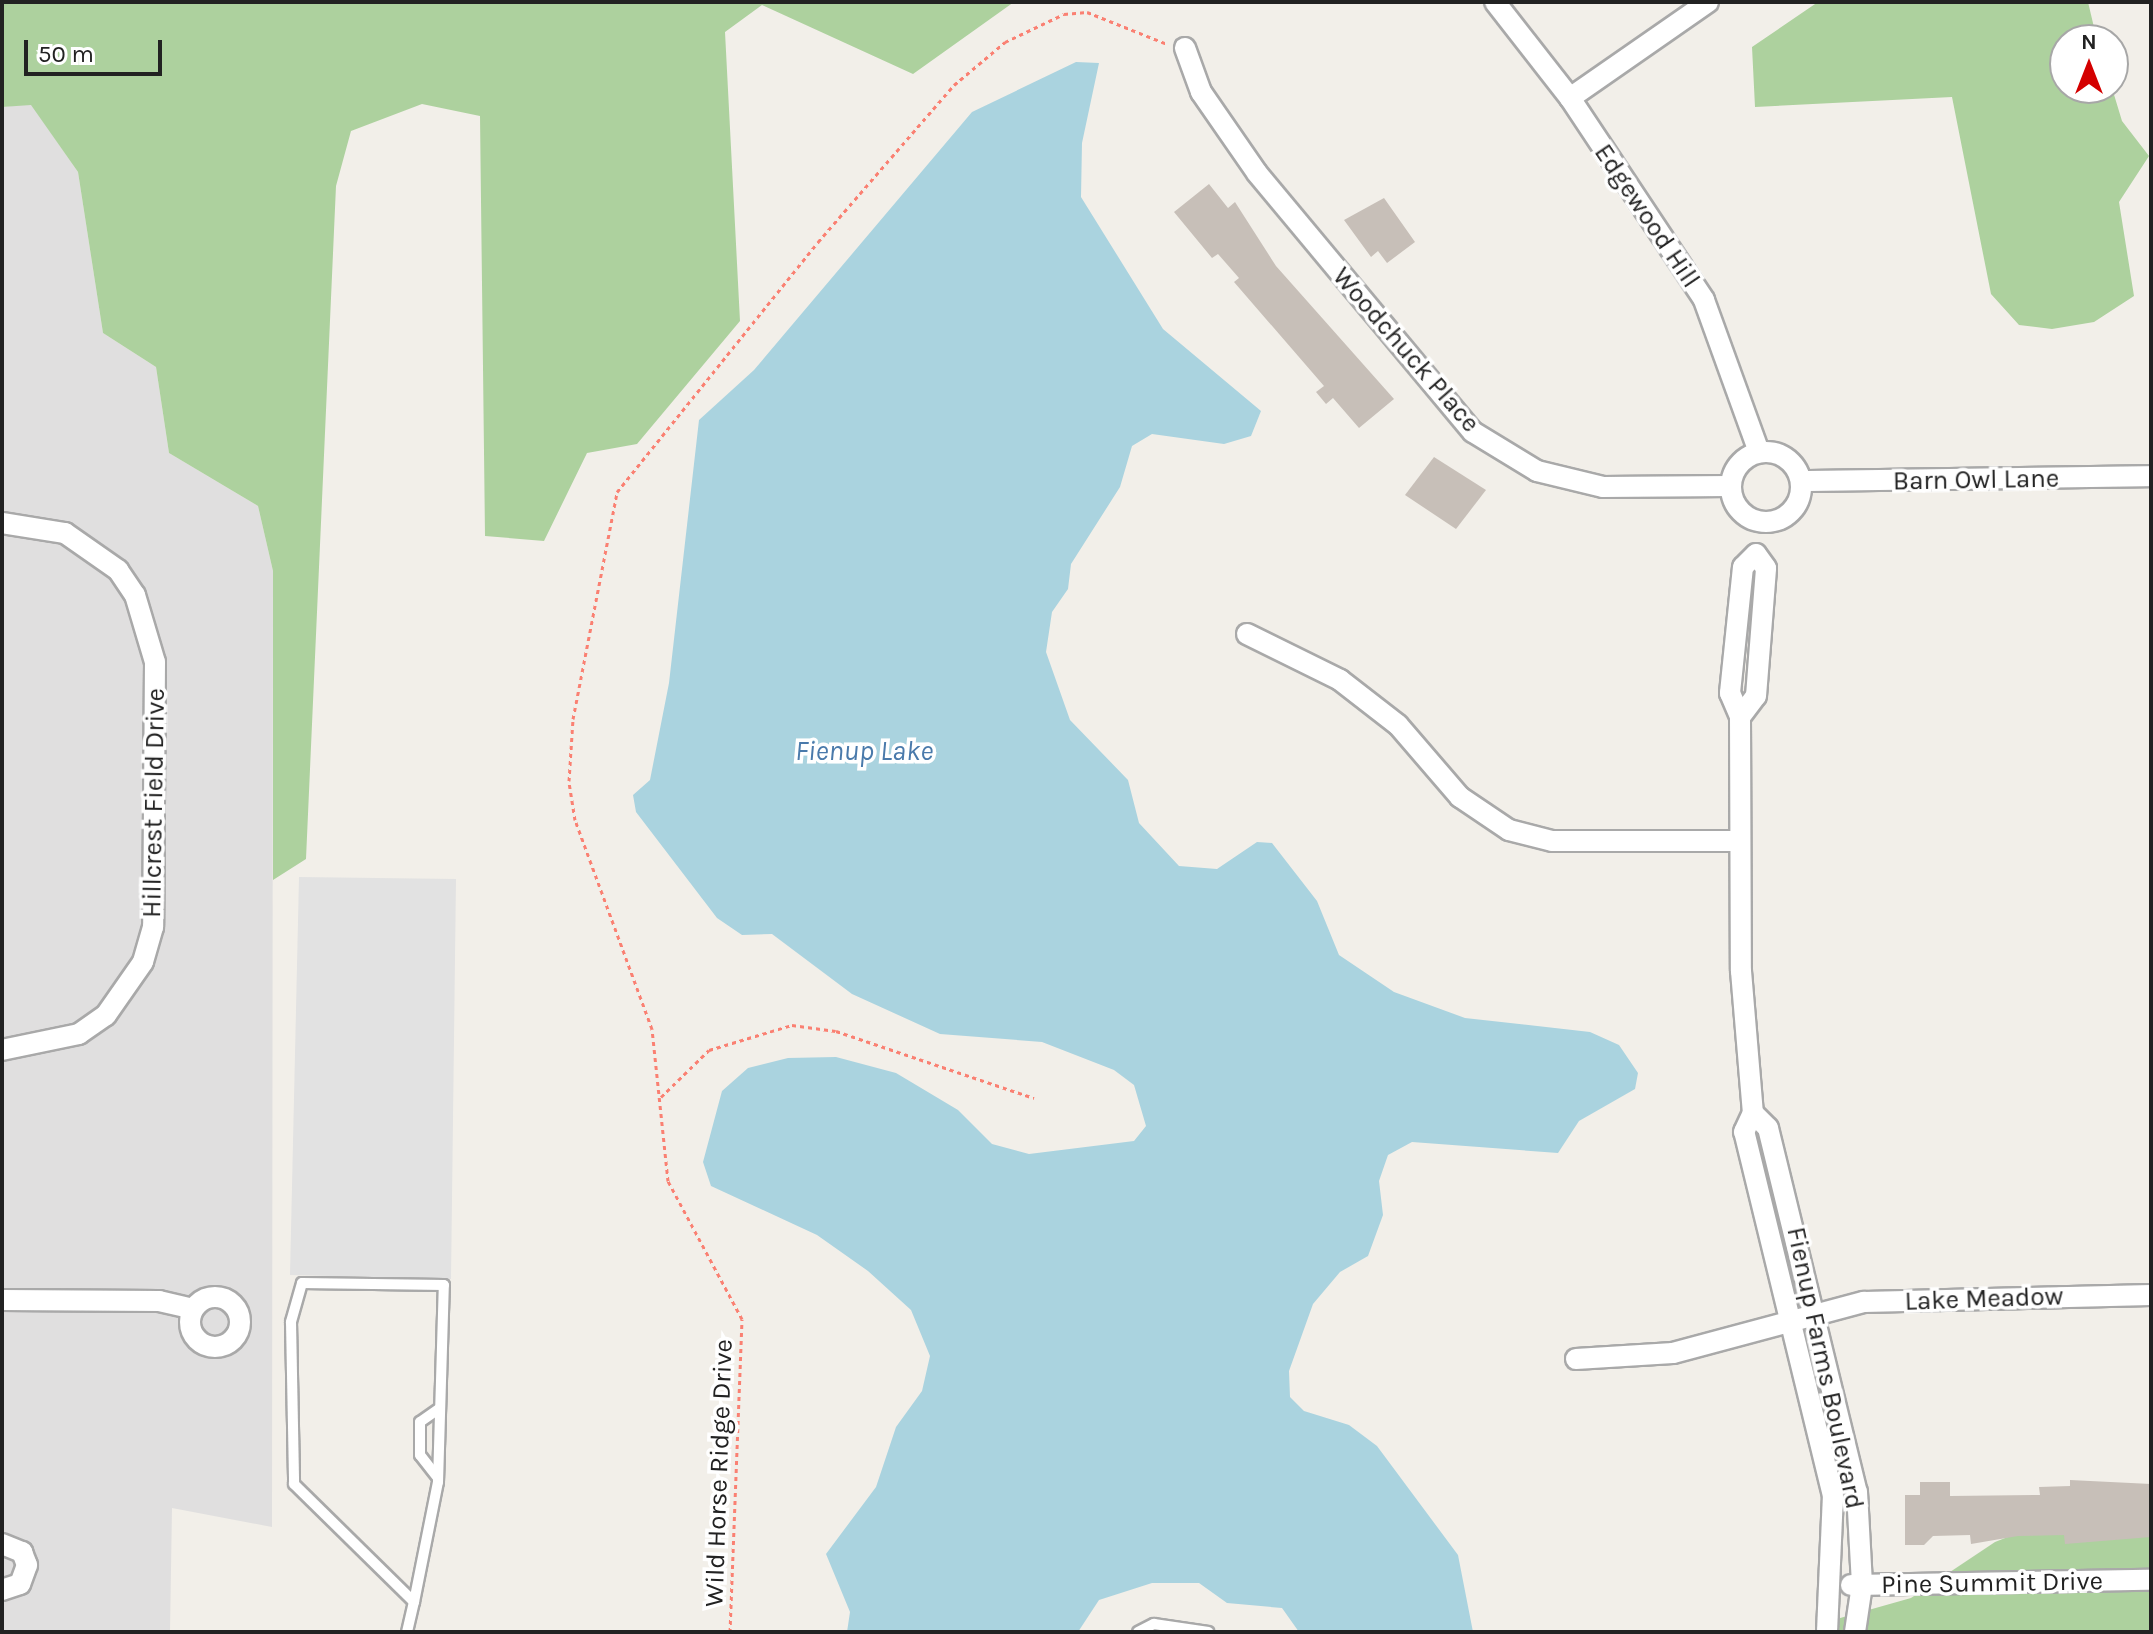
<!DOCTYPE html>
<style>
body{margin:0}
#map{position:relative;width:2153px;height:1634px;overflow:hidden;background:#f2efe9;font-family:Karla,sans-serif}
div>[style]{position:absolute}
.residential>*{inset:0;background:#e0dfdf}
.forest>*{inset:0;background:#add19e}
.parking>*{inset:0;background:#e2e2e2}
.water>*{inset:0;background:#aad3df}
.building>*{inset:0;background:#c7bfb8}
.path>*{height:3px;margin-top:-1.5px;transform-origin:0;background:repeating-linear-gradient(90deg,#fa8072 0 4px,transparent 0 8px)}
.roads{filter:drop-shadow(2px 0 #a9a9a9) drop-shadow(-2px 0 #a9a9a9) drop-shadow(0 2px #a9a9a9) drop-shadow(0 -2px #a9a9a9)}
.service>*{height:10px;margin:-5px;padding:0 5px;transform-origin:5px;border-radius:5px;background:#fff}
.minor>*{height:20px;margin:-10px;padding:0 10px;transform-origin:10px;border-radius:10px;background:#fff}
.minor>.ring{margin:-10px;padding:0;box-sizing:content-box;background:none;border:20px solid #fff;border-radius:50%}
span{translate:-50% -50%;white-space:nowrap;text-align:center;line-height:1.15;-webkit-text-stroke:7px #fff;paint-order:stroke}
.street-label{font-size:26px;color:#222}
.water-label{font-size:28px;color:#4a7aab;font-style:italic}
.frame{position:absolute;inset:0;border:4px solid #222;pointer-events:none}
.north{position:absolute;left:2049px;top:24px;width:80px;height:80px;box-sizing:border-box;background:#fff;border:2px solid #a7a7a7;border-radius:50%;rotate:0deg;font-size:22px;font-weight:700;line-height:32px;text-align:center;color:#222}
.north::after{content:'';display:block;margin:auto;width:28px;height:36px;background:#d40000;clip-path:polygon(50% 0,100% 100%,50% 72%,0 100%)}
.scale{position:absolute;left:24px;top:40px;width:138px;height:36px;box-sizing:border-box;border:4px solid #222;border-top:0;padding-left:10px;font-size:24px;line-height:28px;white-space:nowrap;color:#222;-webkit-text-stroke:6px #fff;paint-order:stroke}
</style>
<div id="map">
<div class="residential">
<i style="clip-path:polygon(31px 104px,78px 172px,103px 333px,156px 367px,169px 453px,258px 506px,273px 571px,272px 1527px,172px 1508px,170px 1632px,2px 1632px,2px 107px)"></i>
</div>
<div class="forest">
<i style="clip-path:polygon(2px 2px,1014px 2px,913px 74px,762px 5px,725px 32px,740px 321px,637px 444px,587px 453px,544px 541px,485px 536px,480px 116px,422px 104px,351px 131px,336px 186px,306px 859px,273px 880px,273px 571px,258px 506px,169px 453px,156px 367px,103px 333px,78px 172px,31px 105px,2px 107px)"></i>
<i style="clip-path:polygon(1818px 2px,2088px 2px,2097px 40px,2065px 40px,2065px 88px,2112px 88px,2122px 121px,2149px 156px,2119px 202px,2134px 296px,2094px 322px,2052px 329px,2019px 325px,1991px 294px,1952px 97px,1755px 107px,1752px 47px)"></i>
<i style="clip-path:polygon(2033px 1527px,2151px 1528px,2151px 1632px,1821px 1632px,1819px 1624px,1911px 1598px,1995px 1542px)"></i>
</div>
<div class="parking">
<i style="clip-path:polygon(299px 877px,456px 879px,451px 1279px,290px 1275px)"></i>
</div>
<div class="water">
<i style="clip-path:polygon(1076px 62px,1099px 63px,1082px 143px,1081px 197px,1163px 329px,1261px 411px,1251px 436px,1224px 444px,1152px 434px,1132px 446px,1120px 487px,1071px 564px,1068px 589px,1052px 612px,1046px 652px,1070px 720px,1128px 780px,1139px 823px,1179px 866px,1217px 869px,1257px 842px,1272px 843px,1317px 901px,1339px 955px,1394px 992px,1465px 1018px,1590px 1032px,1619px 1045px,1638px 1073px,1635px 1089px,1579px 1121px,1558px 1153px,1412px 1142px,1388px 1155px,1379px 1181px,1383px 1215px,1368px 1256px,1340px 1272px,1313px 1304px,1289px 1371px,1290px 1397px,1304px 1411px,1349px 1425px,1377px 1446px,1458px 1555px,1473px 1632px,1299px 1632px,1282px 1608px,1227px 1603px,1199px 1583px,1152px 1583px,1099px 1600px,1078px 1632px,847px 1632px,850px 1612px,826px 1554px,876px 1487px,896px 1427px,922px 1391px,930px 1356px,911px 1310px,868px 1271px,817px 1235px,711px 1186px,703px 1162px,722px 1091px,748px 1068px,788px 1058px,836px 1057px,896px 1073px,958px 1110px,992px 1144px,1029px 1154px,1134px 1141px,1146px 1126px,1134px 1085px,1114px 1070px,1042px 1042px,940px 1034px,852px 994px,772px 934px,742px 935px,717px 918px,636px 812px,633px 795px,650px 780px,669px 683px,699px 420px,754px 370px,972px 112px)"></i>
</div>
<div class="building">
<i style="clip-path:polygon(1209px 184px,1228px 208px,1235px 202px,1276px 266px,1394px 399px,1359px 428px,1333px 398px,1326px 404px,1316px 392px,1324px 386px,1234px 282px,1239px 278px,1218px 254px,1212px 258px,1174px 212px)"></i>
<i style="clip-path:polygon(1384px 198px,1415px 242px,1387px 263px,1378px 251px,1371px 257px,1344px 220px)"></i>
<i style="clip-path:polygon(1434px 457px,1486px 490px,1456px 529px,1405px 495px)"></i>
<i style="clip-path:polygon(2070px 1480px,2151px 1484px,2151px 1537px,2065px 1544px,2064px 1535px,2018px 1536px,1971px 1544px,1970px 1535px,1933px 1536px,1924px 1545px,1905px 1545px,1905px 1495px,1920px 1495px,1920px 1482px,1950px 1482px,1950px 1496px,2040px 1495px,2039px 1487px,2070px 1486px)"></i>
</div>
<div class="path">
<i style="left:661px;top:1097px;width:67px;rotate:-44.4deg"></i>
<i style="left:709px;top:1050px;width:87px;rotate:-16.8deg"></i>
<i style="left:792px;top:1025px;width:44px;rotate:7.8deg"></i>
<i style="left:836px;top:1031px;width:209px;rotate:18.7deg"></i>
<i style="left:730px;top:1632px;width:313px;rotate:-87.8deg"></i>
<i style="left:742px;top:1319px;width:157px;rotate:-118.2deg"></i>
<i style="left:668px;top:1181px;width:153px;rotate:-96deg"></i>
<i style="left:652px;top:1029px;width:223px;rotate:-110.2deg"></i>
<i style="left:575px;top:820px;width:39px;rotate:-99deg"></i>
<i style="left:569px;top:781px;width:62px;rotate:-86.3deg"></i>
<i style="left:573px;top:719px;width:231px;rotate:-79deg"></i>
<i style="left:617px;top:492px;width:321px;rotate:-51.2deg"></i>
<i style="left:818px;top:242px;width:208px;rotate:-49.1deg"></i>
<i style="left:954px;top:85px;width:67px;rotate:-40.1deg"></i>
<i style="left:1005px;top:42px;width:65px;rotate:-25.4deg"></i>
<i style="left:1064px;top:14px;width:23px;rotate:-5deg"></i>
<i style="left:1087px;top:12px;width:86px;rotate:21.8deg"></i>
</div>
<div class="roads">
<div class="service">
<i style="left:438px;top:1478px;width:29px;rotate:-128deg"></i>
<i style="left:420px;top:1455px;width:33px;rotate:-90deg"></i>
<i style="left:420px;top:1422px;width:24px;rotate:-35deg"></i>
<i style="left:407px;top:1632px;width:31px;rotate:-77deg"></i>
<i style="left:414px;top:1602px;width:122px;rotate:-78.7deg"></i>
<i style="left:438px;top:1482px;width:197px;rotate:-88.3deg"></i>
<i style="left:444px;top:1285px;width:142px;rotate:-179.2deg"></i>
<i style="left:302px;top:1283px;width:41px;rotate:105.8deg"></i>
<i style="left:291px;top:1322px;width:162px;rotate:88.9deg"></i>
<i style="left:294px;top:1484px;width:168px;rotate:44.5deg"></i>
<i style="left:1138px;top:1632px;width:18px;rotate:-27deg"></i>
<i style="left:1154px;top:1624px;width:55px;rotate:8.4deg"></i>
</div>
<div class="minor">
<i style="left:1495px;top:2px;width:122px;rotate:52deg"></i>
<i style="left:1570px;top:98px;width:242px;rotate:56.4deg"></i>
<i style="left:1704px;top:300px;width:162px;rotate:70.1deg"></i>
<i style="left:1185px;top:48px;width:47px;rotate:70deg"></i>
<i style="left:1201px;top:92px;width:98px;rotate:55.3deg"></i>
<i style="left:1257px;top:173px;width:337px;rotate:50.2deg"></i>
<i style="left:1473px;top:432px;width:75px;rotate:31.4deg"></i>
<i style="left:1537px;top:471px;width:68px;rotate:13.6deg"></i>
<i style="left:1603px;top:487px;width:127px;rotate:-0.5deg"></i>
<i style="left:1570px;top:98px;width:168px;rotate:-34.8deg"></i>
<i class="ring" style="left:1731px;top:452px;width:50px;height:50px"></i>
<i style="left:1801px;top:481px;width:350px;rotate:-0.8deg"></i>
<i style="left:2px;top:523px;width:64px;rotate:9deg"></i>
<i style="left:65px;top:533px;width:65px;rotate:34.9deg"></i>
<i style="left:118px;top:570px;width:30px;rotate:56deg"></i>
<i style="left:135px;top:595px;width:70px;rotate:73.4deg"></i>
<i style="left:155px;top:662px;width:265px;rotate:90.4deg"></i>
<i style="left:153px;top:927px;width:36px;rotate:106deg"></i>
<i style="left:143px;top:962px;width:65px;rotate:124.9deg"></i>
<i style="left:106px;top:1015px;width:33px;rotate:145deg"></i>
<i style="left:79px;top:1034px;width:79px;rotate:168.3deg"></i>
<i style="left:1247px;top:634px;width:104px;rotate:26.3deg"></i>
<i style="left:1340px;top:680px;width:73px;rotate:37.8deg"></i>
<i style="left:1398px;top:725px;width:95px;rotate:49.3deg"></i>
<i style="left:1460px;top:797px;width:59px;rotate:34deg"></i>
<i style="left:1509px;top:830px;width:44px;rotate:14.3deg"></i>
<i style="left:1552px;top:841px;width:188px"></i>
<i style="left:1740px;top:717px;width:26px;rotate:-53deg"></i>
<i style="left:1756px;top:696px;width:128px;rotate:-85.5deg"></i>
<i style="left:1766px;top:568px;width:17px;rotate:-126deg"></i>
<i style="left:1756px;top:554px;width:18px;rotate:135deg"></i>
<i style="left:1743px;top:567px;width:127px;rotate:95.9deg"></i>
<i style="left:1730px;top:693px;width:26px;rotate:67deg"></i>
<i style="left:1740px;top:717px;width:254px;rotate:89.8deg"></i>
<i style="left:1741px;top:971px;width:143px;rotate:85.2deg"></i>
<i class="ring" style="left:190px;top:1297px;width:30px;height:30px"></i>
<i style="left:2px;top:1300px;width:157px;rotate:0.4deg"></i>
<i style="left:159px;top:1301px;width:35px;rotate:13deg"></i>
<i style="left:1576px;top:1359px;width:97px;rotate:-3.5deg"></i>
<i style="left:1673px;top:1353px;width:198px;rotate:-15deg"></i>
<i style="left:1864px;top:1302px;width:287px;rotate:-1.4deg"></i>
<i style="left:2px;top:1544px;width:22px;rotate:22deg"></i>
<i style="left:22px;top:1552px;width:14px;rotate:69deg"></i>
<i style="left:27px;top:1565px;width:20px;rotate:110deg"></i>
<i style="left:20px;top:1584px;width:19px;rotate:162deg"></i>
<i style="left:1851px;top:1585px;width:300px;rotate:-1deg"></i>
<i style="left:1827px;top:1632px;width:136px;rotate:-87.5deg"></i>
<i style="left:1833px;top:1496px;width:375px;rotate:-103.7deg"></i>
<i style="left:1744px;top:1132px;width:21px;rotate:-65deg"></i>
<i style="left:1753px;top:1113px;width:21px;rotate:45deg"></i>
<i style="left:1768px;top:1128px;width:375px;rotate:76.3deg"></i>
<i style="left:1857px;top:1492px;width:93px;rotate:86.9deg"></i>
<i style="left:1862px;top:1585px;width:48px;rotate:98.5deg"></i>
</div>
</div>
<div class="street-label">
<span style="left:1647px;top:216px;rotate:56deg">Edgewood Hill</span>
<span style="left:1406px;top:350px;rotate:49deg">Woodchuck Place</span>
<span style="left:1976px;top:480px;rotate:-1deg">Barn Owl Lane</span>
<span style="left:154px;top:803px;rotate:-89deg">Hillcrest Field Drive</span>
<span style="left:1984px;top:1299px;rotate:-2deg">Lake Meadow</span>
<span style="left:1825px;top:1368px;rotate:78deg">Fienup Farms Boulevard</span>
<span style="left:719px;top:1473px;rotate:-88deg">Wild Horse Ridge Drive</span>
<span style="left:1992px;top:1583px;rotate:-1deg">Pine Summit Drive</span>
</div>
<div class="water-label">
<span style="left:864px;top:751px">Fienup Lake</span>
</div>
<div class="frame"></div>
<div class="north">N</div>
<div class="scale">50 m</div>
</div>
